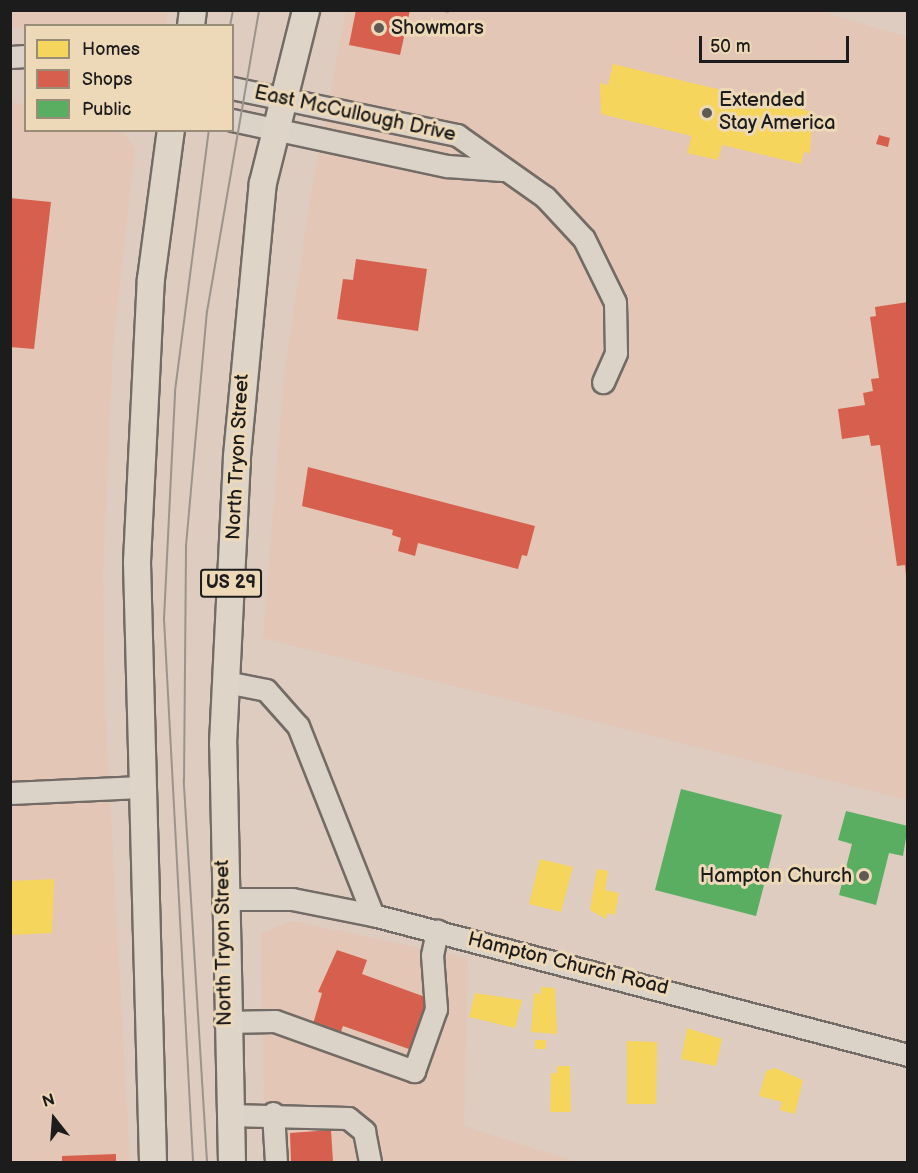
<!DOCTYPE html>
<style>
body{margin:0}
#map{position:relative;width:918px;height:1173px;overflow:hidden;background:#ddccbf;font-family:"Balsamiq Sans",sans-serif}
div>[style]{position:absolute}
.built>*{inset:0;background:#e3c6b6}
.homes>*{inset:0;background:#f6d55c}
.shops>*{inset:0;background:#d6604d}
.public>*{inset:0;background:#5aae61}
.path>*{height:4px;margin-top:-2px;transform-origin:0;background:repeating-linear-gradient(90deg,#9b948c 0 6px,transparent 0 10.5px)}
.roads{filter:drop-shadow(2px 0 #736b65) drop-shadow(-2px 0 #736b65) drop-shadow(0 2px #736b65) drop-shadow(0 -2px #736b65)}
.minor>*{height:21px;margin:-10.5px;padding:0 10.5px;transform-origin:10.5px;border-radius:10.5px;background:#dbd3c8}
.major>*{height:26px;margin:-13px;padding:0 13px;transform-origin:13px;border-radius:13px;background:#ded4c7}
.tram>*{height:1.5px;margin:-0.75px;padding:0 0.75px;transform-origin:0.75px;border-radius:0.75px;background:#9b948c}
.dots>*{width:16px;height:16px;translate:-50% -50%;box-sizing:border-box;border:3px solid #edd9b7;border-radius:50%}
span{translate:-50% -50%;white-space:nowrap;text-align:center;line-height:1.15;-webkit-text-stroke:6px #edd9b7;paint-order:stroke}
.shield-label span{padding:2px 4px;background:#edd9b7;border:2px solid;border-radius:4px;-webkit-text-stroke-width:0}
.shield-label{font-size:18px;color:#1c1c1c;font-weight:700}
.poi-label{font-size:20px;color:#1c1c1c}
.left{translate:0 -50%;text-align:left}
.right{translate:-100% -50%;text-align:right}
.street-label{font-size:20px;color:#1c1c1c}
.frame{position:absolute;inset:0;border:12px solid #1c1c1c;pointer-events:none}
.legend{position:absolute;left:24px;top:24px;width:210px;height:108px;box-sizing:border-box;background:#edd9b7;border:2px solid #998d79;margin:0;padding:8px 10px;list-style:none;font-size:18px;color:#1c1c1c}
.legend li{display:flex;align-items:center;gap:12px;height:30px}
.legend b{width:30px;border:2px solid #998d79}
.north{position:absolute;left:24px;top:1089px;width:60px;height:60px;-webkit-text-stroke:4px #edd9b7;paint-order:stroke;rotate:343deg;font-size:16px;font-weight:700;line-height:24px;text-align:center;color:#1c1c1c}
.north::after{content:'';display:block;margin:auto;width:21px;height:27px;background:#1c1c1c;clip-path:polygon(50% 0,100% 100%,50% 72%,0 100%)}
.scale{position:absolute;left:699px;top:36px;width:150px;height:27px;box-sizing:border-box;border:3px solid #1c1c1c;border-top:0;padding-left:8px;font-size:18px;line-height:21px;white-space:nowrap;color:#1c1c1c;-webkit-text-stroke:4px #edd9b7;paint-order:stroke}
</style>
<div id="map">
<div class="built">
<i style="clip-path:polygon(11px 10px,168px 10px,168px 11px,166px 25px,25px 29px,11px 27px)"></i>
<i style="clip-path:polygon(817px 10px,907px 37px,907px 800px,263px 638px,284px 376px,312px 186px,346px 11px)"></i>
<i style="clip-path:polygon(10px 102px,25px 105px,26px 130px,123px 131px,135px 149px,113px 347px,103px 574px,105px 708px,130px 1162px,11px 1162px)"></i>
<i style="clip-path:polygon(292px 921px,468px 958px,464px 1126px,577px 1162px,265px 1162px,261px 933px)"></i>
</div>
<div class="homes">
<i style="clip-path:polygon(613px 64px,813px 112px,810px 153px,804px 152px,801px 164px,722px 145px,718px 160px,687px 153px,692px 136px,601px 114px,600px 83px,608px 85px)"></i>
<i style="clip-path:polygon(540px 859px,573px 867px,561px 912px,529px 904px)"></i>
<i style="clip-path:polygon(597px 869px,608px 871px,605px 890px,619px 893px,615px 915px,607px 913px,606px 919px,590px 910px)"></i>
<i style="clip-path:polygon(54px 879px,52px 933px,10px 935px,10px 881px)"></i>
<i style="clip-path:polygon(541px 987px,555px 988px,557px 1034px,531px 1032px,534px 993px,541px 994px)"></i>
<i style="clip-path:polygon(475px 993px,522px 1000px,515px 1028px,469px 1017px)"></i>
<i style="clip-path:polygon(687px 1028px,722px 1039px,716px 1066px,681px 1059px)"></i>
<i style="clip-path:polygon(535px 1040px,546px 1040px,546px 1049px,535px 1049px)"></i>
<i style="clip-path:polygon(627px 1041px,657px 1042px,656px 1104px,627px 1104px)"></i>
<i style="clip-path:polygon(557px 1066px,570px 1066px,571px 1112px,550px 1112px,551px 1073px,557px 1073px)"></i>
<i style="clip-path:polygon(775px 1068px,803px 1080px,795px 1114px,780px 1110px,782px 1102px,759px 1096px,766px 1071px)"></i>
</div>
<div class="shops">
<i style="clip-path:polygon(356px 10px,410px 10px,400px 55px,349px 45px)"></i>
<i style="clip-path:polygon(879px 135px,890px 138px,888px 147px,876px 144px)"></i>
<i style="clip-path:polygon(10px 198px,51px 202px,34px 349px,10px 347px)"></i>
<i style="clip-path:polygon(356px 259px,427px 269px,418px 331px,337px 319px,343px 279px,353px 280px)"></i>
<i style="clip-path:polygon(908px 302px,908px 576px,906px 576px,905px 565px,897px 566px,880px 445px,871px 446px,869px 435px,842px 439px,838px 409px,865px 405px,863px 393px,873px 391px,871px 379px,879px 378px,870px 317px,876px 316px,875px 307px)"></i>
<i style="clip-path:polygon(308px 467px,535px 526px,527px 556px,522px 555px,518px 569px,418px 543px,415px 556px,398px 551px,401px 538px,392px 535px,393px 530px,302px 506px)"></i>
<i style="clip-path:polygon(337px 950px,367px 960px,362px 974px,428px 998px,409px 1049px,343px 1026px,333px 1054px,307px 1045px,322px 993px,318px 992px)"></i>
<i style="clip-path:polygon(331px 1130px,333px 1162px,291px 1162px,290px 1133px)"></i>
<i style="clip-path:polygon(116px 1154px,116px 1162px,62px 1162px,62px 1156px)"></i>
</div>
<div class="public">
<i style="clip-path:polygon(681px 789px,782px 815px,756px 916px,655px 890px)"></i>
<i style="clip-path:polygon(846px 811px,908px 826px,903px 856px,889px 853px,876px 905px,839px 895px,852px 844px,838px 840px)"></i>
</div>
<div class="path">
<i style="left:445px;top:10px;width:4px;rotate:14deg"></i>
</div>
<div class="roads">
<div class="minor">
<i style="left:10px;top:57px;width:16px;rotate:-4deg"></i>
<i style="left:232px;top:88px;width:230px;rotate:11.8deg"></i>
<i style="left:457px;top:135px;width:108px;rotate:35.2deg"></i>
<i style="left:545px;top:197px;width:57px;rotate:47.1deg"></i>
<i style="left:584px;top:239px;width:70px;rotate:63.8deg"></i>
<i style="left:615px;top:302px;width:51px;rotate:88.9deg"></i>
<i style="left:616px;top:353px;width:32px;rotate:114deg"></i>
<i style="left:232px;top:120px;width:220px;rotate:12.1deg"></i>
<i style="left:447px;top:166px;width:55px;rotate:4.2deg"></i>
<i style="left:226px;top:682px;width:41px;rotate:11.3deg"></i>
<i style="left:266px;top:690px;width:48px;rotate:48.4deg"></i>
<i style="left:298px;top:726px;width:203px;rotate:68.4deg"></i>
<i style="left:10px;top:793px;width:131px;rotate:-2.6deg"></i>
<i style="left:223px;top:899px;width:69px"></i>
<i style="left:292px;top:899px;width:83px;rotate:11.2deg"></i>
<i style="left:373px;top:915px;width:553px;rotate:14.66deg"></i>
<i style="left:225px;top:1022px;width:50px;rotate:-1.1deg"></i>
<i style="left:275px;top:1021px;width:148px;rotate:19.8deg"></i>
<i style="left:414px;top:1071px;width:66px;rotate:-70.5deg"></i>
<i style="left:436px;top:1009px;width:54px;rotate:-94.2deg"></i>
<i style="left:432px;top:955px;width:25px;rotate:-78deg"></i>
<i style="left:273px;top:1113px;width:49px;rotate:86.5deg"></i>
<i style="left:228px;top:1115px;width:120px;rotate:1.4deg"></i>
<i style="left:348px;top:1118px;width:21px;rotate:39deg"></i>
<i style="left:364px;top:1131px;width:32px;rotate:79deg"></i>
</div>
<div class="major">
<i style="left:191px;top:26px;width:16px;rotate:-83deg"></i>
<i style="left:153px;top:1162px;width:600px;rotate:-91.53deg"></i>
<i style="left:137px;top:562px;width:283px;rotate:-87.2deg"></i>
<i style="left:151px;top:279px;width:150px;rotate:-82.4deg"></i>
<i style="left:232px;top:1162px;width:418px;rotate:-91.2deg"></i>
<i style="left:223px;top:744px;width:288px;rotate:-87.2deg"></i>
<i style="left:237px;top:456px;width:274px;rotate:-84.6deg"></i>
<i style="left:263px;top:183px;width:178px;rotate:-76deg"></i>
</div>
</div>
<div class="tram">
<i style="left:230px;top:26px;width:16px;rotate:-79deg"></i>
<i style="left:193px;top:1162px;width:544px;rotate:-93.06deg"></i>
<i style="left:164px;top:619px;width:228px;rotate:-87.2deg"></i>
<i style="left:175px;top:391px;width:263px;rotate:-82.6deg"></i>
<i style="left:207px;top:1162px;width:382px;rotate:-93.5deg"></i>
<i style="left:184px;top:781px;width:235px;rotate:-89.5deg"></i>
<i style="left:186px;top:546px;width:235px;rotate:-84.9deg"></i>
<i style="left:207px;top:312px;width:306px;rotate:-80.2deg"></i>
</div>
<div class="dots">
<i style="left:379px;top:28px;background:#605a55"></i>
<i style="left:707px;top:113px;background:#605a55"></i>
<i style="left:864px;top:876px;background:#605a55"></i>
</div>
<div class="shield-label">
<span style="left:231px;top:583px">US 29</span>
</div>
<div class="poi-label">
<span class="left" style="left:391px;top:28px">Showmars</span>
<span class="left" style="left:719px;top:112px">Extended<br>Stay America</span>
<span class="right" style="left:852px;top:876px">Hampton Church</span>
</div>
<div class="street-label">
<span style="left:355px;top:114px;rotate:12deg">East McCullough Drive</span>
<span style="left:238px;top:457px;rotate:-87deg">North Tryon Street</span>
<span style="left:224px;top:943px;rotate:-91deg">North Tryon Street</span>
<span style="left:568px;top:964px;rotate:14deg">Hampton Church Road</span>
</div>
<div class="frame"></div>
<ul class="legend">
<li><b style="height:16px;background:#f6d55c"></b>Homes</li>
<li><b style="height:16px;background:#d6604d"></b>Shops</li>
<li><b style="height:16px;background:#5aae61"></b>Public</li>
</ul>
<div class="north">N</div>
<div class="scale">50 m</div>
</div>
